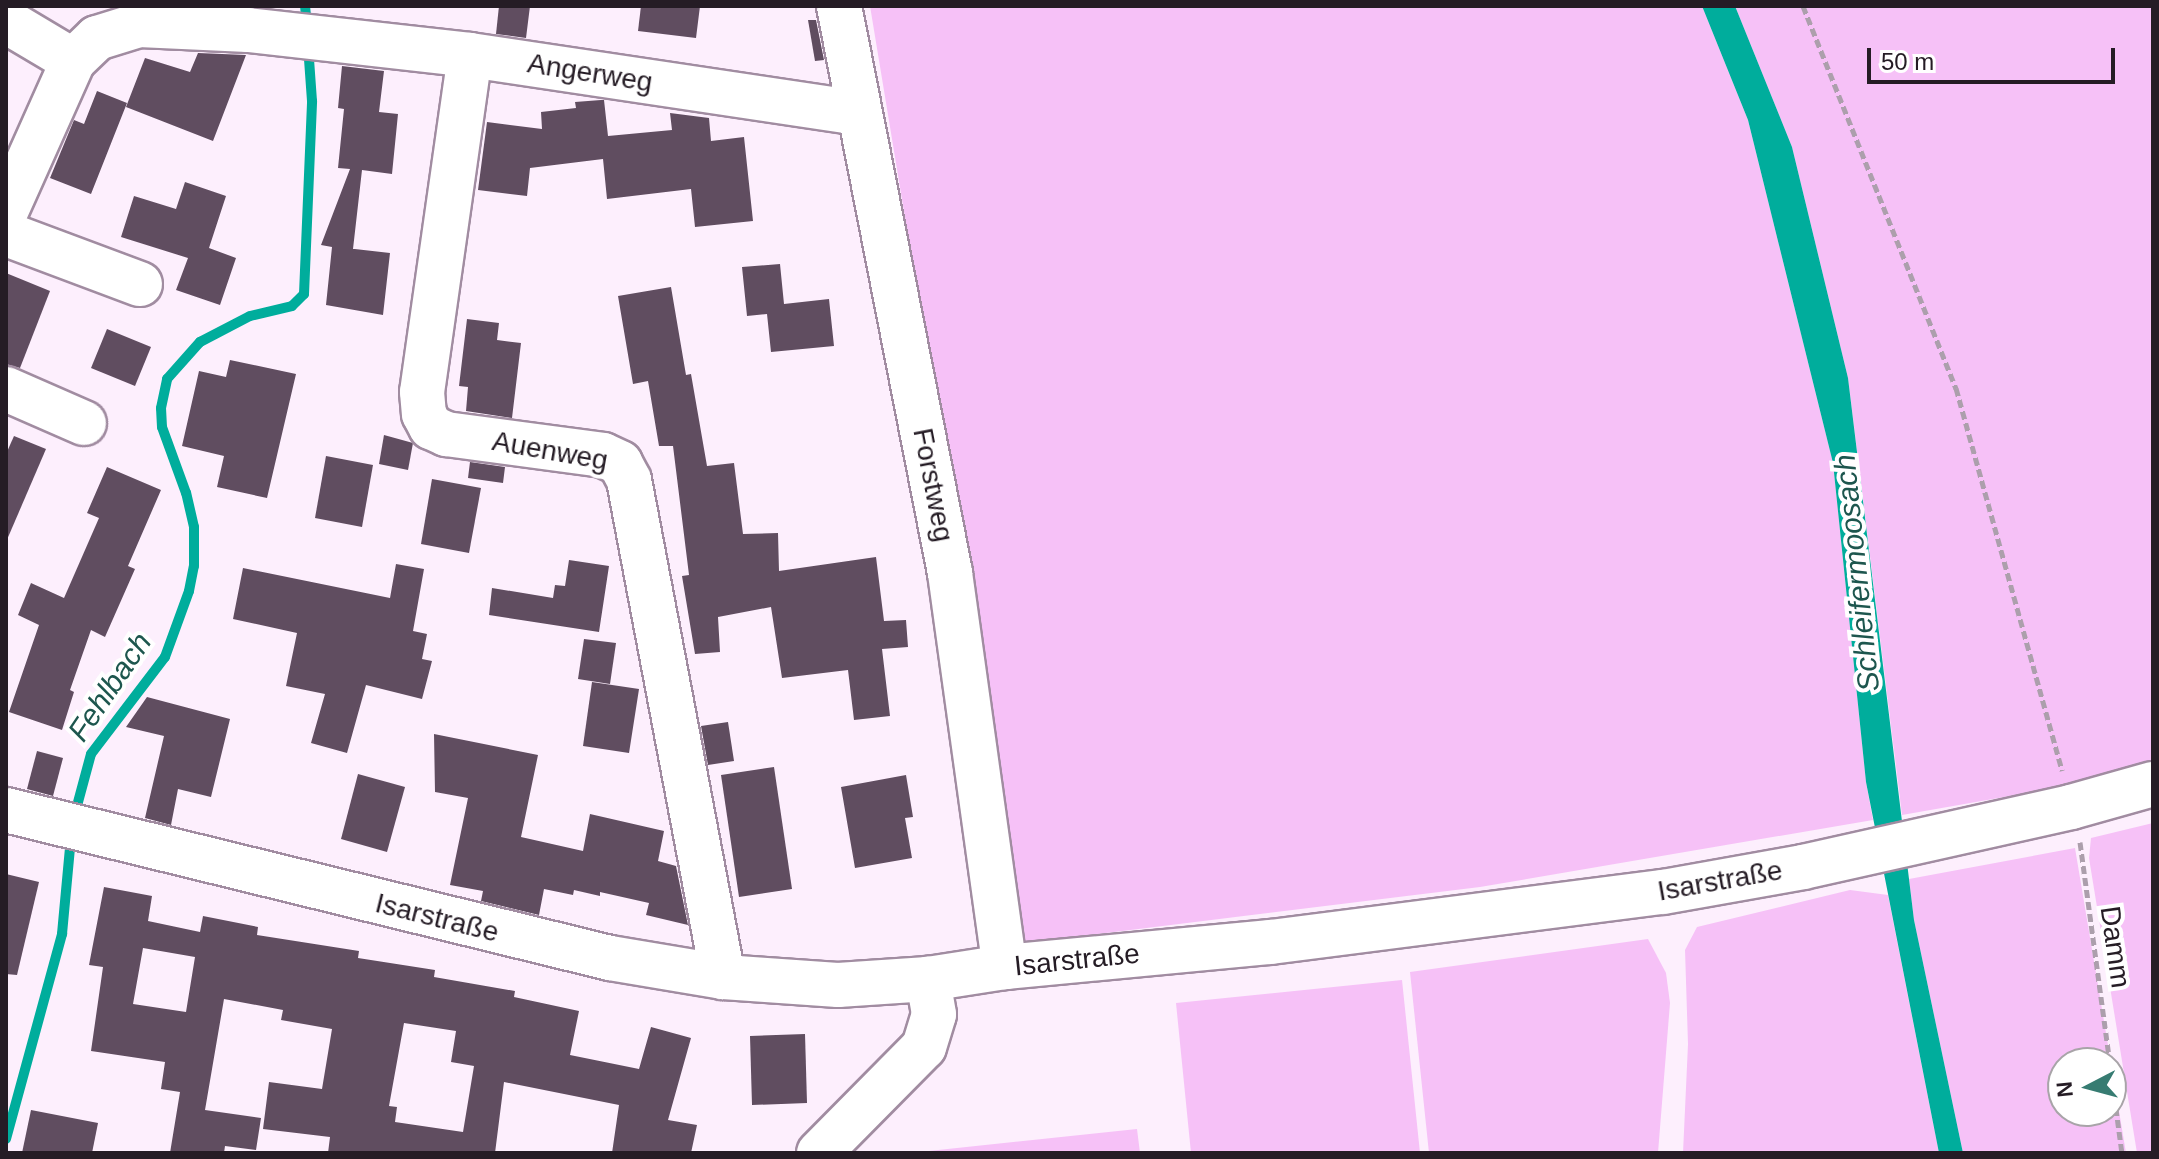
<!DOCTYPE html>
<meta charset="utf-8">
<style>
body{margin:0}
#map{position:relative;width:2159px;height:1159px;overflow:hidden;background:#fdeffd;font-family:Arial,sans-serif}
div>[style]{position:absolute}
.green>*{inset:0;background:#f6c1f7}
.water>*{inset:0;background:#00ad9c}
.stream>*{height:10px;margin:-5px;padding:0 5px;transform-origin:5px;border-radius:5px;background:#00ad9c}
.building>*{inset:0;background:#604d60}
.path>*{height:5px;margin-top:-2.5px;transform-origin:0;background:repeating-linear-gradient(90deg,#ac9fac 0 8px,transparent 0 12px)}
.roads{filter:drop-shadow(2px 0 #a18ca1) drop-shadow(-2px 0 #a18ca1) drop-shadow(0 2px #a18ca1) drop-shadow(0 -2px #a18ca1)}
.minor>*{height:44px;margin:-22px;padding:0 22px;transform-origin:22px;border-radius:22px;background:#fff}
span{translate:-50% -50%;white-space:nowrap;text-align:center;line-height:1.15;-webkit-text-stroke:8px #fff;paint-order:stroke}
.street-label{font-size:28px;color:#251c25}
.water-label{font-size:30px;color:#1d564e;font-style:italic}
.frame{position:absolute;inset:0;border:8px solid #251c25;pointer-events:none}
.north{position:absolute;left:2047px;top:1047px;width:80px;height:80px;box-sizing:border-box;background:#fff;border:2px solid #a8a4a8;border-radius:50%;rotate:264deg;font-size:22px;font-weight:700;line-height:32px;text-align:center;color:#251c25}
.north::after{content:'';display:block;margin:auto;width:28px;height:36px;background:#377c72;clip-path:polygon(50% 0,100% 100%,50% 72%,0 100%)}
.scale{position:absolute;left:1867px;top:48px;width:248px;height:36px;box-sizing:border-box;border:4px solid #251c25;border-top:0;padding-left:10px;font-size:24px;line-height:28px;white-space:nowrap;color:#251c25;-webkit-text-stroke:6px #fff;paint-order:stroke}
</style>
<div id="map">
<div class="green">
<i style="clip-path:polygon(870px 6px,1702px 6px,1748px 120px,1833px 463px,1866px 782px,1873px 820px,1480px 887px,1025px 943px)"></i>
<i style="clip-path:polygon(1735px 6px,2153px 6px,2153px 762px,2050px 789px,1902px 815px,1848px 378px,1792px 147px)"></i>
<i style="clip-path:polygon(2153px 823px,2153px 1153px,2137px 1153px,2089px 858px,2091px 838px)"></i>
<i style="clip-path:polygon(2075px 848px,2111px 1063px,2063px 1063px,2063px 1111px,2111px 1111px,2111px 1063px,2126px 1153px,1963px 1153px,1914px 920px,1909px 879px)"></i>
<i style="clip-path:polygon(1850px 890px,1888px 895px,1939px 1153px,1683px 1153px,1688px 1044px,1685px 950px,1697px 927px)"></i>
<i style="clip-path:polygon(1648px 939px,1666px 973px,1670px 1003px,1658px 1153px,1429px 1153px,1410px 972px)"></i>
<i style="clip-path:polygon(1402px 980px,1420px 1153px,1191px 1153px,1176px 1003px)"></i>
<i style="clip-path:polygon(1137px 1129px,1140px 1153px,910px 1153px)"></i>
</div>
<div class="water">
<i style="clip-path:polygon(1702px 6px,1735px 6px,1792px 147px,1848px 378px,1914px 920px,1963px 1153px,1939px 1153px,1866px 782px,1833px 463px,1748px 120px)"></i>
</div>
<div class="stream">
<i style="left:305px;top:6px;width:19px;rotate:84deg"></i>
<i style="left:74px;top:817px;width:65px;rotate:-74.9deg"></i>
<i style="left:91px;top:754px;width:122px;rotate:-52.7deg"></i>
<i style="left:165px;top:657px;width:70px;rotate:-70deg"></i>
<i style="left:189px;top:591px;width:25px;rotate:-79deg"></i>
<i style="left:194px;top:566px;width:39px;rotate:-90deg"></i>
<i style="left:194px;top:527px;width:35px;rotate:-103deg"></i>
<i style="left:186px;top:493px;width:70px;rotate:-110deg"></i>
<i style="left:162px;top:427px;width:19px;rotate:-93deg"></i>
<i style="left:161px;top:408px;width:30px;rotate:-78deg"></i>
<i style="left:167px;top:379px;width:50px;rotate:-48.3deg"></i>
<i style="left:200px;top:342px;width:56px;rotate:-27.5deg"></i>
<i style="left:250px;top:316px;width:43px;rotate:-13.4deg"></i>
<i style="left:292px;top:306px;width:17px;rotate:-45deg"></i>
<i style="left:304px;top:294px;width:193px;rotate:-87.6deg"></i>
<i style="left:312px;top:101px;width:56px;rotate:-94.1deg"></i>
<i style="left:6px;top:1139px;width:213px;rotate:-74.7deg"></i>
<i style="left:62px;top:934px;width:97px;rotate:-84.7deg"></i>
</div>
<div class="building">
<i style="clip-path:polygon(499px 6px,530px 6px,526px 38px,496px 34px)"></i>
<i style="clip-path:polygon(641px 6px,700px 6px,696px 38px,638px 31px)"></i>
<i style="clip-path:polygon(808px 20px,816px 20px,824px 60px,815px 61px)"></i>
<i style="clip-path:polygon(198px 53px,246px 55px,213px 141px,126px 107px,145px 58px,190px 72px)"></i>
<i style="clip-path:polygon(342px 66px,384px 71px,379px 112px,398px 114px,392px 174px,362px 170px,353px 249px,346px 248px,390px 253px,383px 315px,326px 305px,332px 247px,321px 245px,350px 169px,338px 168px,344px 109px,338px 108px)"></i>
<i style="clip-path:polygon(97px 91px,127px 103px,91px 194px,50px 178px,74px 120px,84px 124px)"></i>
<i style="clip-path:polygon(601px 100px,604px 100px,608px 136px,672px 130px,670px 113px,709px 118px,711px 141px,744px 137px,753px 221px,695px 227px,691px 189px,607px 199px,603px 159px,530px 168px,527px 196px,478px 190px,487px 122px,542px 129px,541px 112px,576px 108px,575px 102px)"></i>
<i style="clip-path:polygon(185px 182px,226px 196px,209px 248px,236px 258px,220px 305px,176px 290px,188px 258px,121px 237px,134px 196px,176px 209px)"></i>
<i style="clip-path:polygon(780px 264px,784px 304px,829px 299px,834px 346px,771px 352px,767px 314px,747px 316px,742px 267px)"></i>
<i style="clip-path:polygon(6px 273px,50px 291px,20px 368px,6px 364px)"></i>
<i style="clip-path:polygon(671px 287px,686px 375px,691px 374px,707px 466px,734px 463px,743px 534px,778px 533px,779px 571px,876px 557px,884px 621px,906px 620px,908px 647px,882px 649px,890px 716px,854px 720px,848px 670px,782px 678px,771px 607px,718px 617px,720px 652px,695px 654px,682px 576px,689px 575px,673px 446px,659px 446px,648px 381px,633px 384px,618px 296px)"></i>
<i style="clip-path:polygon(467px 319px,499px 323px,497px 340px,521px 343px,512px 418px,466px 411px,468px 387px,459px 386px)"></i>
<i style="clip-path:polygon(107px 329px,151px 347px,135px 386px,91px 368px)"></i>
<i style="clip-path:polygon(230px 360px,296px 374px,267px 498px,217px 487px,224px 456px,182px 446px,199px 371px,226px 377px)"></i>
<i style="clip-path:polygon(384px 435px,413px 443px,408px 470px,379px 464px)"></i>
<i style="clip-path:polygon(14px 436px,46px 449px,6px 542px,6px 454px)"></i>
<i style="clip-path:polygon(326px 456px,373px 465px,362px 527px,315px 518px)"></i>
<i style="clip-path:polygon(470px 462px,505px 467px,503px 483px,468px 478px)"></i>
<i style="clip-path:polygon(107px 467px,161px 490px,128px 566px,135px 569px,105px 637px,91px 630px,70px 690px,74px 692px,62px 730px,9px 712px,39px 625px,18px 615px,31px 583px,64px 598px,99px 518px,87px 513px)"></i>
<i style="clip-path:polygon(432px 479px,481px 488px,469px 553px,421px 544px)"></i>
<i style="clip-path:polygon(569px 560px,609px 566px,599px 632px,489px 615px,492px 588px,553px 598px,555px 585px,565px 586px)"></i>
<i style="clip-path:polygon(396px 564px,424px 569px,413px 631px,427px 634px,422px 659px,432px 661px,422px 699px,366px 685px,347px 753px,311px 743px,325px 694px,286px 686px,297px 633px,233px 619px,243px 568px,390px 598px)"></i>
<i style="clip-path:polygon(584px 639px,616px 643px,610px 684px,578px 679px)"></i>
<i style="clip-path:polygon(592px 682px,639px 689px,629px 753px,583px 746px)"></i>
<i style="clip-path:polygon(147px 697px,230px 719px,211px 797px,178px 789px,171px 825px,145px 818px,164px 736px,126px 727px)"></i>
<i style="clip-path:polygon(728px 722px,734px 761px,708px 765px,701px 726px)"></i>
<i style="clip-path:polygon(434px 734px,538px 755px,521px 837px,583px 851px,590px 814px,664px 831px,658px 861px,676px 866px,688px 925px,646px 915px,649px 903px,600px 892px,600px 896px,574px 890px,573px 895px,544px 889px,539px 915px,481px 901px,483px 891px,450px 885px,468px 798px,435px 792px)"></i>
<i style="clip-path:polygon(37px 751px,63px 758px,53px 796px,27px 789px)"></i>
<i style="clip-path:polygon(774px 767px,792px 889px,739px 897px,721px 775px)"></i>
<i style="clip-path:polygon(358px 774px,405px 787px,387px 852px,341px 839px)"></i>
<i style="clip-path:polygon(906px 775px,913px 817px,905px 818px,912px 858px,855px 868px,841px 787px)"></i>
<i style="clip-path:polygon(6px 874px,39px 882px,17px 975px,6px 974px)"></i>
<i style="clip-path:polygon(evenodd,104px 887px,152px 896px,148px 921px,200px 932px,203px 916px,258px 927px,257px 935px,359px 951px,358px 958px,435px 970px,434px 977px,515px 991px,514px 997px,579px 1011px,570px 1055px,639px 1069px,651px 1027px,691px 1038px,668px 1120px,697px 1125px,691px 1153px,612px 1153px,619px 1105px,504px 1082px,495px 1153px,328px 1153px,330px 1137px,263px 1129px,269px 1082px,322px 1089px,332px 1029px,281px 1020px,283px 1010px,224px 999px,205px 1110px,261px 1118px,256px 1150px,225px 1146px,224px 1153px,170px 1153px,180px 1092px,161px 1089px,165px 1062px,91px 1051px,103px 967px,89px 965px,104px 887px,143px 948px,195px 957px,186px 1012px,133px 1004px,143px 948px,104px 887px,404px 1023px,456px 1031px,451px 1062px,474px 1066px,463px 1132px,395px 1122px,397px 1107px,389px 1106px,404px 1023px)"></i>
<i style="clip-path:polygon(805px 1034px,807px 1103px,752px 1105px,750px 1036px)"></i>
<i style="clip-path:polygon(31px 1110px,98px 1123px,92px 1153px,22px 1153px)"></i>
</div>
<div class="path">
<i style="left:1803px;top:6px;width:412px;rotate:68.2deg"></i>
<i style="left:1956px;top:388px;width:397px;rotate:74.5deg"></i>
<i style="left:2080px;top:842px;width:223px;rotate:82.3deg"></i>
<i style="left:2111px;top:1072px;width:82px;rotate:82.3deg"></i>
</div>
<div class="roads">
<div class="minor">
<i style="left:839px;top:6px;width:578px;rotate:78.92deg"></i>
<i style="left:950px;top:573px;width:398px;rotate:82.1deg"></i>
<i style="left:6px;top:21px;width:78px;rotate:30.8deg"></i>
<i style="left:470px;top:55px;width:340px;rotate:98.1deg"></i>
<i style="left:422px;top:392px;width:22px;rotate:85deg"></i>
<i style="left:424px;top:414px;width:15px;rotate:62deg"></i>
<i style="left:431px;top:427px;width:17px;rotate:25deg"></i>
<i style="left:446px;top:434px;width:158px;rotate:7.6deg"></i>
<i style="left:603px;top:455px;width:19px;rotate:25deg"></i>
<i style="left:620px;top:463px;width:19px;rotate:62deg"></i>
<i style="left:629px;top:480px;width:506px;rotate:79.29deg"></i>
<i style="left:6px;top:211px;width:164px;rotate:-65.9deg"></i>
<i style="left:73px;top:61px;width:33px;rotate:-44deg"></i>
<i style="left:97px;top:38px;width:44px;rotate:-17.2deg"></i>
<i style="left:139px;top:25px;width:109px;rotate:2.6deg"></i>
<i style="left:248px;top:30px;width:223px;rotate:6.4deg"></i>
<i style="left:470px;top:55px;width:393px;rotate:8.5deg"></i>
<i style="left:6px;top:234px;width:143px;rotate:20.5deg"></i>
<i style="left:6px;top:389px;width:85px;rotate:23.6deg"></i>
<i style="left:6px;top:810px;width:622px;rotate:13.77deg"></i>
<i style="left:610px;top:958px;width:115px;rotate:9.5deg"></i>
<i style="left:723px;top:977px;width:115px;rotate:4deg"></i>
<i style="left:838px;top:985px;width:90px;rotate:-3.8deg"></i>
<i style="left:928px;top:979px;width:78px;rotate:-8.9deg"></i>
<i style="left:1005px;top:967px;width:267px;rotate:-5.4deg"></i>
<i style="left:1271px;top:942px;width:395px;rotate:-7.3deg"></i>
<i style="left:1663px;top:892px;width:142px;rotate:-10.1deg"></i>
<i style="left:1803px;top:867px;width:275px;rotate:-12.6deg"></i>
<i style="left:2071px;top:807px;width:85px;rotate:-15.7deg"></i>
<i style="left:819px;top:1153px;width:149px;rotate:-45.3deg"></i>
<i style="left:924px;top:1047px;width:34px;rotate:-73deg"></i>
<i style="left:934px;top:1014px;width:36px;rotate:-100deg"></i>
</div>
</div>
<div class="street-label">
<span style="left:590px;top:73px;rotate:9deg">Angerweg</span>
<span style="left:550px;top:451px;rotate:10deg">Auenweg</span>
<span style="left:933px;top:485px;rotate:79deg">Forstweg</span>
<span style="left:1720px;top:881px;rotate:-10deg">Isarstraße</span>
<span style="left:437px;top:918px;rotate:14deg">Isarstraße</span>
<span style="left:2115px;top:947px;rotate:82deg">Damm</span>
<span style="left:1077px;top:960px;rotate:-6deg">Isarstraße</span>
</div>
<div class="water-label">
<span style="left:1857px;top:573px;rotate:-96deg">Schleifermoosach</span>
<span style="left:110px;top:687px;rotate:-56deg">Fehlbach</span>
</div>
<div class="frame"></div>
<div class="north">N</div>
<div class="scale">50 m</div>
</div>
